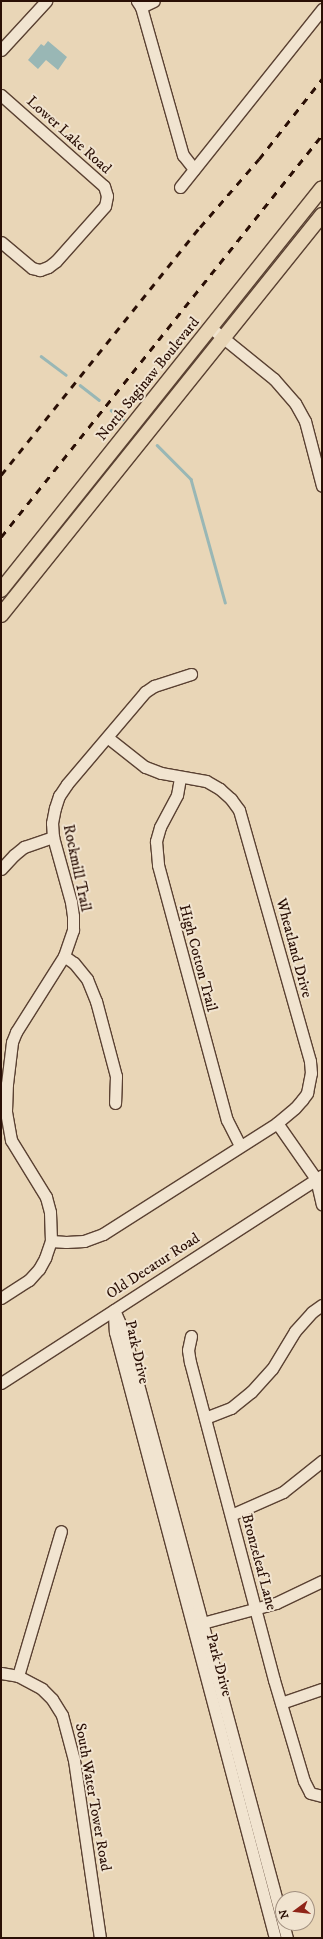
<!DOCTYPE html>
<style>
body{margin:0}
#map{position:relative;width:323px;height:1939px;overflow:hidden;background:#e9d6b7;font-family:"IM FELL DW Pica",serif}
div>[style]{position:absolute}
.water>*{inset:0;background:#99b7b5}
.stream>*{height:2.5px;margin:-1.25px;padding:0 1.25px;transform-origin:1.25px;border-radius:1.25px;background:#99b7b5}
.roads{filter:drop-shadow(1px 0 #5a4132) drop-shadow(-1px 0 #5a4132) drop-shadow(0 1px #5a4132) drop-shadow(0 -1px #5a4132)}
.minor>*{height:11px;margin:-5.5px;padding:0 5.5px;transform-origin:5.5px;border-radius:5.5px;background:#f1e4d0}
.major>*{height:14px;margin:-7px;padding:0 7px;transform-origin:7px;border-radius:7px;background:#e9d6b7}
.rail>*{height:2.5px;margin-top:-1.25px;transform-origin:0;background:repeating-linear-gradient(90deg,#2a0f05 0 7px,transparent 0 14px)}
span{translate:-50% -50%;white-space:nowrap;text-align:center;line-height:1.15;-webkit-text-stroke:4px #f1e4d0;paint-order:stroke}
.street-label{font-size:15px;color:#2a0f05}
.frame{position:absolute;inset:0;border:2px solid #2a0f05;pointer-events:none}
.north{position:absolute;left:275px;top:1891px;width:40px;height:40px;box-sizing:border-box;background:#f1e4d0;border:1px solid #a18f7f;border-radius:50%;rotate:255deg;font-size:11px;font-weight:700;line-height:16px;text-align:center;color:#2a0f05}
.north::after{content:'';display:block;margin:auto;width:14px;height:18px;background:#8f2418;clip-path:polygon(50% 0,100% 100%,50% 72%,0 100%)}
</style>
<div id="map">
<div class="water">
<i style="clip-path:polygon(48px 41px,67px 57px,58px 70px,46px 60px,38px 69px,28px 60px,41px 44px,44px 46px)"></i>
</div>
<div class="stream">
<i style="left:41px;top:356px;width:31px;rotate:37deg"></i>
<i style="left:80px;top:385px;width:24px;rotate:38deg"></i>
<i style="left:111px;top:410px;width:15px;rotate:37deg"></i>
<i style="left:157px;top:445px;width:48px;rotate:45deg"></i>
<i style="left:191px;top:479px;width:128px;rotate:74.5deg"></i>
</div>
<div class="roads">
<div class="minor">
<i style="left:137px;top:1px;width:7px;rotate:56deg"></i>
<i style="left:141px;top:7px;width:154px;rotate:74.2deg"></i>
<i style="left:183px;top:155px;width:18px;rotate:52deg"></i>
<i style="left:141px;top:7px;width:14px;rotate:-25deg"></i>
<i style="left:1px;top:50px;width:67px;rotate:-47.4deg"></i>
<i style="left:1px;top:95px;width:137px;rotate:41.5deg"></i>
<i style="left:104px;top:186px;width:10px;rotate:73deg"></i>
<i style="left:107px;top:196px;width:10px;rotate:101deg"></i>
<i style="left:105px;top:206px;width:74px;rotate:131.7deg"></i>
<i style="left:56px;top:261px;width:10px;rotate:143deg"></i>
<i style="left:48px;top:267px;width:9px;rotate:159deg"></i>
<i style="left:40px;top:270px;width:8px;rotate:-166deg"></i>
<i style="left:32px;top:268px;width:40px;rotate:-140deg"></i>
<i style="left:180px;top:187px;width:228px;rotate:-51.4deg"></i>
<i style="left:211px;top:328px;width:81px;rotate:39deg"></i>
<i style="left:274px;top:379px;width:32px;rotate:49deg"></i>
<i style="left:295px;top:403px;width:21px;rotate:61deg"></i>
<i style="left:305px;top:421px;width:67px;rotate:75.3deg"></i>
<i style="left:180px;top:778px;width:17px;rotate:100deg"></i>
<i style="left:177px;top:795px;width:36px;rotate:118deg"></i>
<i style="left:160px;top:827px;width:15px;rotate:106deg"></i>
<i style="left:156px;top:841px;width:24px;rotate:85deg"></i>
<i style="left:158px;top:865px;width:264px;rotate:74.9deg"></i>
<i style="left:227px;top:1120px;width:28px;rotate:63deg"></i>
<i style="left:1px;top:869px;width:19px;rotate:-47deg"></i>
<i style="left:14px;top:855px;width:13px;rotate:-39deg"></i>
<i style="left:24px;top:847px;width:31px;rotate:-19deg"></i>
<i style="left:64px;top:956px;width:12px;rotate:35deg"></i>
<i style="left:74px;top:963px;width:21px;rotate:51deg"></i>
<i style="left:87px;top:979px;width:24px;rotate:68deg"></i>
<i style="left:96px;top:1001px;width:78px;rotate:75.1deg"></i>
<i style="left:116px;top:1076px;width:27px;rotate:92deg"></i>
<i style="left:277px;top:1123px;width:68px;rotate:55.1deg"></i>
<i style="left:316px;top:1179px;width:8px;rotate:45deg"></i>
<i style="left:316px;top:1179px;width:26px;rotate:77deg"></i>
<i style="left:51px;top:1241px;width:15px;rotate:4deg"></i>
<i style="left:66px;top:1242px;width:18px;rotate:-3deg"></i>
<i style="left:84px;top:1241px;width:20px;rotate:-20deg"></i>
<i style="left:103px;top:1234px;width:206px;rotate:-32.5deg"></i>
<i style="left:277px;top:1123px;width:23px;rotate:-40deg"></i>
<i style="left:295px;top:1108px;width:11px;rotate:-49deg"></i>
<i style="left:302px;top:1100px;width:9px;rotate:-54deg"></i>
<i style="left:307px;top:1093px;width:20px;rotate:-79deg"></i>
<i style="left:311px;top:1073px;width:12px;rotate:-95deg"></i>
<i style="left:310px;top:1061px;width:261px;rotate:-105.8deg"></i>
<i style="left:239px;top:810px;width:14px;rotate:-126deg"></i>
<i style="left:231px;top:799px;width:15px;rotate:-138deg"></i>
<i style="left:220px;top:789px;width:16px;rotate:-150deg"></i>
<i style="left:206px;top:781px;width:46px;rotate:-169.9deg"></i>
<i style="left:161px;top:773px;width:17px;rotate:-159deg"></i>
<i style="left:145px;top:767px;width:48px;rotate:-141.7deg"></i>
<i style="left:1px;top:1298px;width:33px;rotate:-33deg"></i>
<i style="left:29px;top:1280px;width:15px;rotate:-48deg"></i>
<i style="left:39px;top:1269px;width:13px;rotate:-61deg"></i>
<i style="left:45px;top:1258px;width:18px;rotate:-71deg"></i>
<i style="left:51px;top:1241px;width:29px;rotate:-92deg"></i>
<i style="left:50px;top:1212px;width:16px;rotate:-105deg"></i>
<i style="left:46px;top:1197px;width:67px;rotate:-121.6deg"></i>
<i style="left:11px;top:1140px;width:29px;rotate:-100deg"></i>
<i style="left:6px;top:1111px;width:27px;rotate:-88deg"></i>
<i style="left:7px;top:1084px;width:42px;rotate:-83.2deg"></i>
<i style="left:12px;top:1042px;width:11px;rotate:-68deg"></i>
<i style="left:16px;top:1032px;width:90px;rotate:-57.7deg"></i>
<i style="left:64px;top:956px;width:28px;rotate:-71deg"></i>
<i style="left:73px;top:930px;width:14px;rotate:-90deg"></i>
<i style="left:73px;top:916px;width:14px;rotate:-98deg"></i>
<i style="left:71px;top:902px;width:67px;rotate:-105.5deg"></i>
<i style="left:53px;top:837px;width:14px;rotate:-94deg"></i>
<i style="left:52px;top:823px;width:15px;rotate:-79deg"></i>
<i style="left:55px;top:808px;width:13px;rotate:-72deg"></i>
<i style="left:59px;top:796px;width:14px;rotate:-56deg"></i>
<i style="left:67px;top:784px;width:121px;rotate:-49.7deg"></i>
<i style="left:145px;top:692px;width:11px;rotate:-34deg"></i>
<i style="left:154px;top:686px;width:39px;rotate:-18deg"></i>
<i style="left:114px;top:1310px;width:24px;rotate:66deg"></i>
<i style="left:124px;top:1332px;width:628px;rotate:74.95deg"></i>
<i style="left:114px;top:1315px;width:17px;rotate:87deg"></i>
<i style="left:115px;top:1332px;width:627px;rotate:75.21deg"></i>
<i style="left:191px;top:1336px;width:14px;rotate:102deg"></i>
<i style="left:188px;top:1350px;width:12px;rotate:81deg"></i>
<i style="left:190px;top:1362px;width:329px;rotate:75.2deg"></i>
<i style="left:274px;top:1680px;width:105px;rotate:73.5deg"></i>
<i style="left:304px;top:1781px;width:13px;rotate:63deg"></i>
<i style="left:310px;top:1793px;width:12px;rotate:14deg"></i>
<i style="left:1px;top:1383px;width:382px;rotate:-32.9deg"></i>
<i style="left:205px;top:1418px;width:28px;rotate:-21deg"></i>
<i style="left:231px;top:1408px;width:26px;rotate:-39deg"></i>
<i style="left:251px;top:1392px;width:31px;rotate:-48deg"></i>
<i style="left:272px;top:1369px;width:44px;rotate:-58.8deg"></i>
<i style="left:295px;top:1331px;width:25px;rotate:-48deg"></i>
<i style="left:312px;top:1312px;width:12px;rotate:-35deg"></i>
<i style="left:231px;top:1515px;width:57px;rotate:-23.9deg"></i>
<i style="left:283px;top:1492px;width:50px;rotate:-38.5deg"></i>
<i style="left:195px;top:1625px;width:84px;rotate:-15.2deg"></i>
<i style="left:276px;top:1603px;width:51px;rotate:-25.6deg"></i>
<i style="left:1px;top:1673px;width:17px;rotate:10deg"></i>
<i style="left:18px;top:1676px;width:27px;rotate:28deg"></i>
<i style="left:42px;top:1689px;width:14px;rotate:45deg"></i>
<i style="left:52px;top:1699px;width:19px;rotate:58deg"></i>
<i style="left:62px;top:1715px;width:47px;rotate:75.1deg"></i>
<i style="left:74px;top:1760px;width:180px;rotate:81.7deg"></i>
<i style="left:18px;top:1676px;width:151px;rotate:-73.5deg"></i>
<i style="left:281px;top:1703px;width:43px;rotate:-18.9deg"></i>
</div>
<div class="major">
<i style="left:1px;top:590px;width:514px;rotate:-51.39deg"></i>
<i style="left:1px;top:615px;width:513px;rotate:-51.25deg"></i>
</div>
</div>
<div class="rail">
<i style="left:1px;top:475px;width:318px;rotate:-51.3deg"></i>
<i style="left:200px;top:227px;width:90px;rotate:-49.1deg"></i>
<i style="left:259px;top:159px;width:102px;rotate:-51.8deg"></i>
<i style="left:1px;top:537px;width:514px;rotate:-51.39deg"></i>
</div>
<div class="street-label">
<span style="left:69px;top:135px;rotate:42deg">Lower Lake Road</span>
<span style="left:148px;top:379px;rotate:-51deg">North Saginaw Boulevard</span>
<span style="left:77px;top:868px;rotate:78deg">Rockmill Trail</span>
<span style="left:294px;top:948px;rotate:75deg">Wheatland Drive</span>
<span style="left:198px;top:958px;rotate:75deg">High Cotton Trail</span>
<span style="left:153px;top:1266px;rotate:-33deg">Old Decatur Road</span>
<span style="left:137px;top:1352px;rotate:77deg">Park Drive</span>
<span style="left:259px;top:1562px;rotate:75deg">Bronzeleaf Lane</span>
<span style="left:219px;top:1665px;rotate:75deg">Park Drive</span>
<span style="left:93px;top:1797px;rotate:80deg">South Water Tower Road</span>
</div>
<div class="frame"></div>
<div class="north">N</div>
</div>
